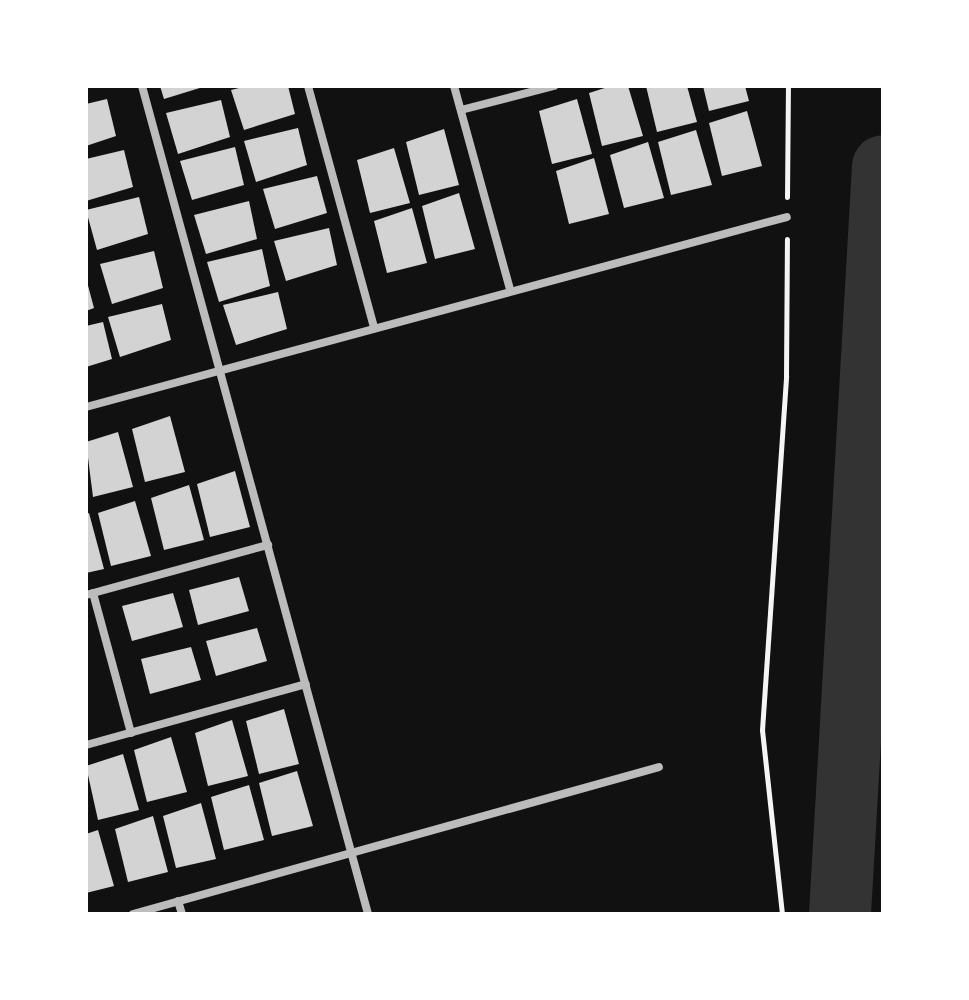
<!DOCTYPE html>
<style>
body{margin:0}
#map{position:relative;width:969px;height:1000px;overflow:hidden;background:#111;font-family:"Varela Round",sans-serif}
div>[style]{position:absolute}
.river>*{height:62px;margin:-31px;padding:0 31px;transform-origin:31px;border-radius:31px;background:#333}
.building>*{inset:0;background:#d3d3d3}
.path>*{height:5px;margin:-2.5px;padding:0 2.5px;transform-origin:2.5px;border-radius:2.5px;background:#f5f5f5}
.minor>*{height:8px;margin:-4px;padding:0 4px;transform-origin:4px;border-radius:4px;background:#bcbcbc}
span{translate:-50% -50%;white-space:nowrap;text-align:center;line-height:1.15;-webkit-text-stroke:8px #fff;paint-order:stroke}
.frame{position:absolute;inset:0;border:88px solid #fff;pointer-events:none}
</style>
<div id="map">
<div class="river">
<i style="left:840px;top:914px;width:749px;rotate:-86.71deg"></i>
</div>
<div class="building">
<i style="clip-path:polygon(160px 86px,202px 86px,203px 87px,164px 99px)"></i>
<i style="clip-path:polygon(247px 86px,288px 86px,295px 114px,244px 130px,231px 90px)"></i>
<i style="clip-path:polygon(611px 86px,628px 86px,643px 136px,602px 146px,589px 93px)"></i>
<i style="clip-path:polygon(646px 86px,687px 86px,697px 122px,657px 132px)"></i>
<i style="clip-path:polygon(703px 86px,745px 86px,749px 101px,709px 111px)"></i>
<i style="clip-path:polygon(107px 99px,116px 136px,86px 146px,86px 104px)"></i>
<i style="clip-path:polygon(577px 99px,592px 154px,552px 164px,539px 111px)"></i>
<i style="clip-path:polygon(221px 100px,230px 137px,178px 154px,166px 113px)"></i>
<i style="clip-path:polygon(747px 111px,762px 166px,722px 176px,709px 123px)"></i>
<i style="clip-path:polygon(298px 128px,307px 165px,256px 182px,244px 141px)"></i>
<i style="clip-path:polygon(444px 129px,459px 185px,419px 195px,406px 142px)"></i>
<i style="clip-path:polygon(696px 130px,712px 185px,671px 195px,658px 142px)"></i>
<i style="clip-path:polygon(648px 142px,664px 198px,624px 208px,610px 155px)"></i>
<i style="clip-path:polygon(235px 147px,244px 185px,192px 200px,180px 161px)"></i>
<i style="clip-path:polygon(394px 148px,410px 203px,370px 213px,357px 160px)"></i>
<i style="clip-path:polygon(124px 150px,133px 187px,86px 201px,86px 159px)"></i>
<i style="clip-path:polygon(594px 158px,609px 214px,569px 224px,556px 171px)"></i>
<i style="clip-path:polygon(317px 176px,327px 213px,275px 229px,263px 189px)"></i>
<i style="clip-path:polygon(459px 193px,475px 249px,435px 259px,422px 206px)"></i>
<i style="clip-path:polygon(139px 197px,148px 234px,97px 250px,86px 210px)"></i>
<i style="clip-path:polygon(249px 201px,257px 239px,206px 254px,194px 215px)"></i>
<i style="clip-path:polygon(412px 208px,427px 263px,387px 273px,374px 221px)"></i>
<i style="clip-path:polygon(329px 228px,337px 265px,286px 281px,274px 241px)"></i>
<i style="clip-path:polygon(262px 249px,270px 286px,219px 302px,207px 262px)"></i>
<i style="clip-path:polygon(154px 251px,163px 288px,112px 304px,100px 264px)"></i>
<i style="clip-path:polygon(86px 278px,94px 308px,86px 311px)"></i>
<i style="clip-path:polygon(278px 292px,287px 329px,236px 345px,223px 305px)"></i>
<i style="clip-path:polygon(162px 304px,171px 340px,120px 357px,108px 317px)"></i>
<i style="clip-path:polygon(103px 322px,112px 359px,86px 367px,86px 326px)"></i>
<i style="clip-path:polygon(170px 416px,185px 472px,145px 482px,132px 429px)"></i>
<i style="clip-path:polygon(118px 432px,133px 487px,93px 497px,86px 442px)"></i>
<i style="clip-path:polygon(235px 471px,250px 527px,210px 537px,197px 484px)"></i>
<i style="clip-path:polygon(189px 485px,204px 540px,164px 550px,151px 498px)"></i>
<i style="clip-path:polygon(135px 501px,151px 556px,111px 566px,98px 513px)"></i>
<i style="clip-path:polygon(89px 513px,104px 569px,86px 573px,86px 514px)"></i>
<i style="clip-path:polygon(239px 577px,249px 611px,198px 625px,189px 590px)"></i>
<i style="clip-path:polygon(173px 593px,183px 627px,132px 641px,122px 606px)"></i>
<i style="clip-path:polygon(257px 628px,267px 661px,216px 676px,206px 641px)"></i>
<i style="clip-path:polygon(191px 647px,201px 680px,150px 694px,141px 659px)"></i>
<i style="clip-path:polygon(284px 709px,299px 764px,259px 774px,246px 721px)"></i>
<i style="clip-path:polygon(232px 720px,248px 776px,208px 786px,195px 733px)"></i>
<i style="clip-path:polygon(171px 737px,187px 792px,147px 802px,134px 750px)"></i>
<i style="clip-path:polygon(123px 754px,139px 810px,98px 820px,86px 766px)"></i>
<i style="clip-path:polygon(297px 771px,313px 826px,272px 836px,259px 783px)"></i>
<i style="clip-path:polygon(249px 785px,264px 840px,224px 850px,211px 797px)"></i>
<i style="clip-path:polygon(201px 803px,216px 859px,176px 868px,163px 816px)"></i>
<i style="clip-path:polygon(153px 816px,168px 872px,128px 882px,115px 829px)"></i>
<i style="clip-path:polygon(98px 830px,114px 886px,86px 893px,86px 834px)"></i>
</div>
<div class="path">
<i style="left:787px;top:197px;width:111px;rotate:-89.5deg"></i>
<i style="left:782px;top:914px;width:185px;rotate:-96.2deg"></i>
<i style="left:762px;top:730px;width:355px;rotate:-86.1deg"></i>
<i style="left:786px;top:376px;width:137px;rotate:-89.6deg"></i>
</div>
<div class="minor">
<i style="left:142px;top:86px;width:858px;rotate:74.73deg"></i>
<i style="left:308px;top:86px;width:251px;rotate:74.7deg"></i>
<i style="left:454px;top:86px;width:212px;rotate:74.6deg"></i>
<i style="left:461px;top:110px;width:96px;rotate:-14.5deg"></i>
<i style="left:86px;top:407px;width:726px;rotate:-15.17deg"></i>
<i style="left:93px;top:593px;width:145px;rotate:74.8deg"></i>
<i style="left:86px;top:595px;width:189px;rotate:-15.4deg"></i>
<i style="left:86px;top:745px;width:228px;rotate:-15.5deg"></i>
<i style="left:178px;top:901px;width:14px;rotate:73deg"></i>
<i style="left:133px;top:914px;width:546px;rotate:-15.61deg"></i>
</div>
<div class="frame"></div>
</div>
